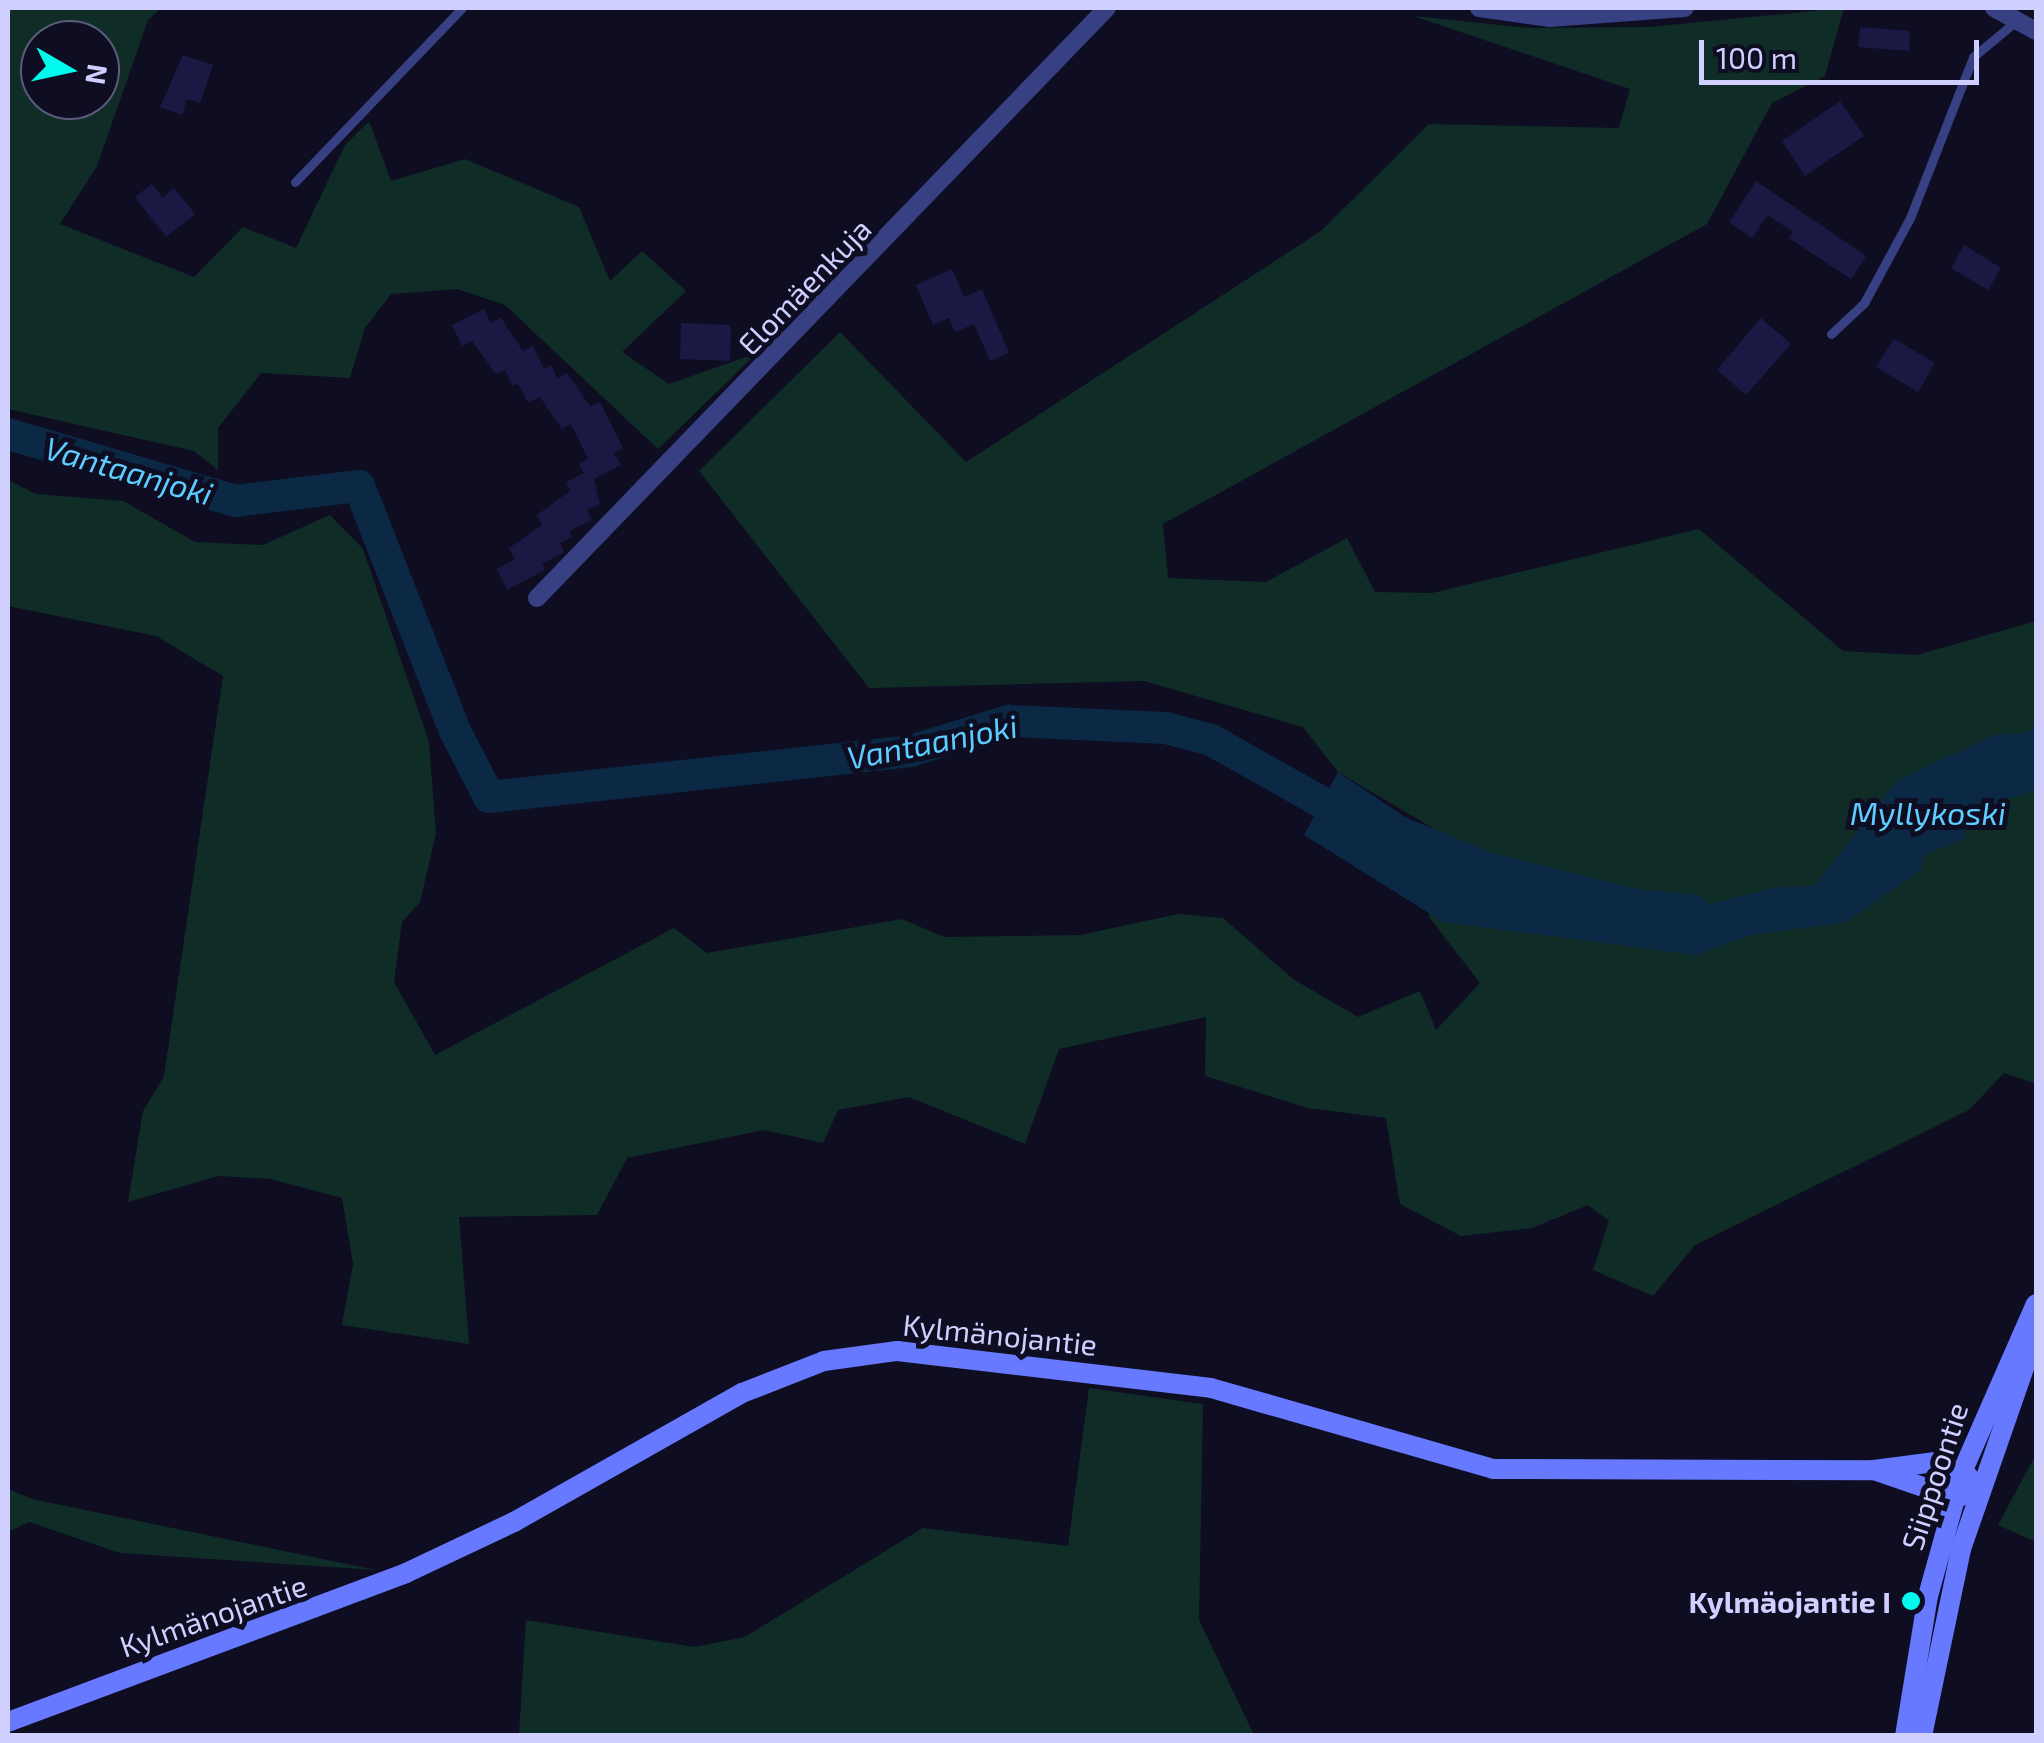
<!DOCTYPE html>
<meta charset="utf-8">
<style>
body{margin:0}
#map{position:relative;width:2044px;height:1743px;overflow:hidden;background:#0e0d22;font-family:"Exo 2",sans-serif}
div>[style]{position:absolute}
.green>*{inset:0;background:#102c27}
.water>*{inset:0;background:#0b2844}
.river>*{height:32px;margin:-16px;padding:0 16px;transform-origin:16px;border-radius:16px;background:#0b2844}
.building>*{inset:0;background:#1b1944}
.lane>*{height:9px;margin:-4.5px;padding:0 4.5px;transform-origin:4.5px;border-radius:4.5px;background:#374082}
.street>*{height:18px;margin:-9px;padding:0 9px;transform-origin:9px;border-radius:9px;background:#374082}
.secondary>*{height:20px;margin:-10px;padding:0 10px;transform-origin:10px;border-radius:10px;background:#6679ff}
.dots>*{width:28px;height:28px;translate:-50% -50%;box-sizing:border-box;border:5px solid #0e0d22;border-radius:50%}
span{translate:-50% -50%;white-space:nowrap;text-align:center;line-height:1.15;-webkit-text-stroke:10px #0e0d22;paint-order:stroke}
.street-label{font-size:30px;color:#cfd0ff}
.poi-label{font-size:30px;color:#cfd0ff;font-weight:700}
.right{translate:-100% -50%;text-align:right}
.water-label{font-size:32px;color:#5dccff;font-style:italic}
.frame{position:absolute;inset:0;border:10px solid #cfd0ff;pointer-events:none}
.north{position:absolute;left:20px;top:20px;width:100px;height:100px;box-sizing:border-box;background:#0e0d22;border:2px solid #5b5b7a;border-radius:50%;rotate:99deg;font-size:28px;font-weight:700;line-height:40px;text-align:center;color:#cfd0ff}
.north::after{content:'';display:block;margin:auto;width:35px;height:45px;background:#00faed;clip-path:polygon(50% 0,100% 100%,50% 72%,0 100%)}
.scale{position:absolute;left:1699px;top:40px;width:280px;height:45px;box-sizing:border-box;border:5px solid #cfd0ff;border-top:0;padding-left:12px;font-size:30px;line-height:35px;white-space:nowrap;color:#cfd0ff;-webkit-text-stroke:8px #0e0d22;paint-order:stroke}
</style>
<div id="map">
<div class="green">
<i style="clip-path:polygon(evenodd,8px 8px,161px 8px,148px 20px,97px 166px,60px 224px,194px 277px,243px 227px,296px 248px,345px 145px,369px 121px,391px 181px,465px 159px,579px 207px,610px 281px,642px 251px,686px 291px,622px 352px,669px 384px,757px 353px,658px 449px,505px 305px,457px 289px,391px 294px,365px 328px,350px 378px,261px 373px,218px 428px,218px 470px,194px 451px,8px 409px,8px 8px,100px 40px,100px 100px,40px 100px,40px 40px,100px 40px)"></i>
<i style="clip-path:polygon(1844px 8px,1825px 76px,1772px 103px,1707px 224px,1163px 524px,1168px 578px,1266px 582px,1347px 538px,1375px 592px,1432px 593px,1699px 529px,1843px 651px,1917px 655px,2036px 621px,2036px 1084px,2004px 1073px,1969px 1110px,1695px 1245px,1653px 1296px,1593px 1270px,1609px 1221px,1588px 1205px,1532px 1228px,1461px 1236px,1400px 1204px,1386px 1118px,1308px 1108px,1205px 1076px,1206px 1017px,1059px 1049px,1025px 1144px,909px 1097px,838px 1110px,823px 1143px,764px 1130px,627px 1158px,597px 1215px,459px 1217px,469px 1344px,342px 1325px,353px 1264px,342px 1198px,270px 1179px,219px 1176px,128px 1202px,143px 1111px,164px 1076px,223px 676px,156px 636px,8px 606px,8px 480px,36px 494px,123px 501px,195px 542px,263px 545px,330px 515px,363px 549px,429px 742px,436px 833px,420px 902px,402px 922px,394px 982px,435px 1055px,674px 928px,707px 953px,902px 919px,944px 937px,1080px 935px,1178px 914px,1223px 918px,1293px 979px,1358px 1017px,1420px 991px,1436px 1030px,1480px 983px,1429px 917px,1436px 830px,1338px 772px,1303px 727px,1144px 681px,869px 688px,699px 471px,840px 332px,966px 462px,1321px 231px,1429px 124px,1619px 128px,1630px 89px,1413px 16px,1529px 28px,1648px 27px)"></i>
<i style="clip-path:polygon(1089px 1388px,1203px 1404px,1199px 1620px,1254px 1735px,519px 1735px,526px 1620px,694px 1647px,745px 1637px,923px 1528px,1068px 1546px)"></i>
<i style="clip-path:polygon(2036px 1454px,2036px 1542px,1998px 1525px)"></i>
<i style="clip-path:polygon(8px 1489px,32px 1499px,376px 1570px,120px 1553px,29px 1522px,8px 1532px)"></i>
</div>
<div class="water">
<i style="clip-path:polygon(2036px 725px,2036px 789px,1970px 814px,1964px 839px,1924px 855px,1921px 870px,1846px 922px,1751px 935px,1696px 955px,1443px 922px,1304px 835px,1338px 772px,1405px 817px,1490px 852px,1638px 889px,1697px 895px,1709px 904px,1777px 887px,1814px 886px,1898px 780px,1994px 735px,2026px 733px)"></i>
</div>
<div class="river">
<i style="left:8px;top:434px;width:237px;rotate:16.4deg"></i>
<i style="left:235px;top:501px;width:125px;rotate:-6.9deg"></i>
<i style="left:359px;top:486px;width:263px;rotate:68.6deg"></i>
<i style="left:455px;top:731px;width:74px;rotate:62.7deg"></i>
<i style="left:489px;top:797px;width:424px;rotate:-6.2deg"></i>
<i style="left:910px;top:751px;width:102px;rotate:-17deg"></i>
<i style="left:1008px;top:721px;width:158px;rotate:2.5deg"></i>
<i style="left:1166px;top:728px;width:47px;rotate:14.9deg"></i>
<i style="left:1211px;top:740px;width:170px;rotate:29.3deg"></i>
</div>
<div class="building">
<i style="clip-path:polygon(1860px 27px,1910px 31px,1909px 51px,1858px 47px)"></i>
<i style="clip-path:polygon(183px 55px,213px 65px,200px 103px,187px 99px,182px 115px,160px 107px)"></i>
<i style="clip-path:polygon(1840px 101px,1864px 136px,1805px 176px,1782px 141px)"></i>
<i style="clip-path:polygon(1756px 181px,1866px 256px,1851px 279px,1789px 238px,1793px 232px,1768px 215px,1752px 238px,1729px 222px)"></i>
<i style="clip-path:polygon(152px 184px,163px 198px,174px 188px,195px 214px,166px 237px,135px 197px)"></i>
<i style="clip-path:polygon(1964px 245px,2001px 268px,1988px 290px,1951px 268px)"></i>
<i style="clip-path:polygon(952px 269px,964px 297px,982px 289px,1009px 353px,990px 361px,974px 324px,955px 332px,949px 318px,933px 325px,916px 285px)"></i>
<i style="clip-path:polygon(484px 309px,491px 323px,501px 318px,523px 351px,533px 346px,544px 369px,551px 365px,557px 378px,567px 373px,590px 406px,600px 402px,623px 448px,614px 453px,621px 465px,594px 479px,600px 504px,587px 510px,592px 520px,569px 531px,572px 537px,560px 543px,564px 552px,542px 564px,545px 570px,507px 590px,497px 569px,515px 559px,509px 548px,542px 525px,537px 515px,570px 491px,566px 482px,584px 473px,579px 464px,588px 459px,571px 424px,562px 429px,540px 397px,528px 403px,518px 383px,513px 386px,505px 370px,496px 374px,472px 341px,462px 346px,452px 325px)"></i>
<i style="clip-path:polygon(1761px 318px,1791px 344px,1746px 395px,1717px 370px)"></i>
<i style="clip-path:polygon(681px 323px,731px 325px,730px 361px,680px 359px)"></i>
<i style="clip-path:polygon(1894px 339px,1935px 363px,1918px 392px,1876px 367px)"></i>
</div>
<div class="lane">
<i style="left:295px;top:182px;width:241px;rotate:-46.2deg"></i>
<i style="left:1831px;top:334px;width:45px;rotate:-43.2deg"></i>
<i style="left:1864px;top:303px;width:97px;rotate:-61.6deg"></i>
<i style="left:1910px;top:218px;width:173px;rotate:-68.6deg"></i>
<i style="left:1973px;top:57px;width:56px;rotate:-39.9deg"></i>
</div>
<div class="street">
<i style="left:1479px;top:8px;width:72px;rotate:8deg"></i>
<i style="left:1550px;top:18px;width:135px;rotate:-4.2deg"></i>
<i style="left:1994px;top:8px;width:48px;rotate:28.7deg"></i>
<i style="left:537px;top:598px;width:820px;rotate:-45.99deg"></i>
</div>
<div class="secondary">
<i style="left:1874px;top:1470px;width:86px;rotate:19.1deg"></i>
<i style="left:1955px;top:1498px;width:14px;rotate:-17deg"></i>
<i style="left:8px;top:1722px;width:425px;rotate:-20.5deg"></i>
<i style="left:406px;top:1573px;width:119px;rotate:-25.3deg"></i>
<i style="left:514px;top:1522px;width:262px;rotate:-29.5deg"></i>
<i style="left:742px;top:1393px;width:88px;rotate:-21.3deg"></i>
<i style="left:824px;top:1361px;width:74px;rotate:-7.8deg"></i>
<i style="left:897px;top:1351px;width:316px;rotate:6.7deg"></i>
<i style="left:1211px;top:1388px;width:293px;rotate:16deg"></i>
<i style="left:1493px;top:1469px;width:381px;rotate:0.2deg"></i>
<i style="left:1874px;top:1470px;width:62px;rotate:-7.5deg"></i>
<i style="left:1935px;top:1462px;width:29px;rotate:16deg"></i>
<i style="left:1963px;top:1470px;width:26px;rotate:51deg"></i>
<i style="left:1905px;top:1736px;width:142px;rotate:-80.7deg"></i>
<i style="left:1928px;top:1596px;width:131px;rotate:-74.5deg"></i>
<i style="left:1963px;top:1470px;width:181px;rotate:-66.3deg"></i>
<i style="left:1922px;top:1736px;width:191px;rotate:-78.2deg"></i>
<i style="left:1961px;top:1549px;width:228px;rotate:-70.8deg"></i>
</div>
<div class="dots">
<i style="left:1911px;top:1601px;background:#00faed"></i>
</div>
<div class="street-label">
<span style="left:804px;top:286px;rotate:-46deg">Elomäenkuja</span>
<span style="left:1000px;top:1334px;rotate:6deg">Kylmänojantie</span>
<span style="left:1934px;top:1476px;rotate:-72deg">Siippoontie</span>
<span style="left:213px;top:1615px;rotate:-19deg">Kylmänojantie</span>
</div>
<div class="poi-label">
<span class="right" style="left:1891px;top:1601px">Kylmäojantie I</span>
</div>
<div class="water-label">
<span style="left:129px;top:470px;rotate:16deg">Vantaanjoki</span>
<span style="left:932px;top:741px;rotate:-11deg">Vantaanjoki</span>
<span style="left:1928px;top:812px">Myllykoski</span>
</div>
<div class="frame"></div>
<div class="north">N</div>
<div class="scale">100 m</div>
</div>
